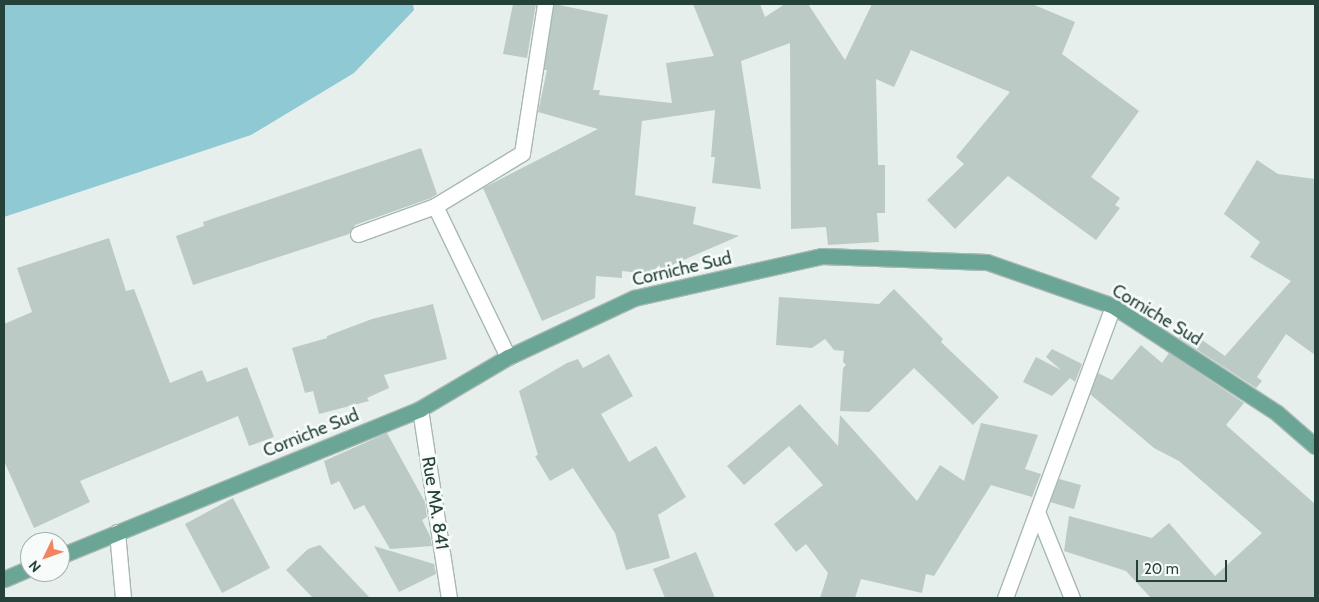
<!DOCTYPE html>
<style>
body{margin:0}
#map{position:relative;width:1319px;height:602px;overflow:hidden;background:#e6efeb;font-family:Cabin,sans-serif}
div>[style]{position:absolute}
.water>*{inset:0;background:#8ec9d4}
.building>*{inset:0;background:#bbcac4}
.roads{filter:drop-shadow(1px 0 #a8b8b2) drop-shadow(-1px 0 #a8b8b2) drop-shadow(0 1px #a8b8b2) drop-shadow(0 -1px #a8b8b2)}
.minor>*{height:15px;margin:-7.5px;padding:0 7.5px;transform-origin:7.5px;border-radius:7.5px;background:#fff}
.major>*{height:15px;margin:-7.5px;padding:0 7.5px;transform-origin:7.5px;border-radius:7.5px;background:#6aa596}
span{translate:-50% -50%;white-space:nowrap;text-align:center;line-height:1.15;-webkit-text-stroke:5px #f7fbf9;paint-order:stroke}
.street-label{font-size:18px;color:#24423a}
.frame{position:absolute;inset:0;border:5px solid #24423a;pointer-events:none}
.north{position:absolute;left:20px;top:532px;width:50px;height:50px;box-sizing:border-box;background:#f7fbf9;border:1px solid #a3b1ad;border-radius:50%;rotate:228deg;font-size:14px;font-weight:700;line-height:20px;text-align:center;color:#24423a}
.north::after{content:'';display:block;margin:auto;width:18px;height:22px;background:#f4845f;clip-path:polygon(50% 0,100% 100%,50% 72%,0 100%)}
.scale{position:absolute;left:1136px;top:560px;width:91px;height:22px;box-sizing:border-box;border:2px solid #24423a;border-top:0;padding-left:6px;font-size:15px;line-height:18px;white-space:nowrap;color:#24423a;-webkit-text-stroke:4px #f7fbf9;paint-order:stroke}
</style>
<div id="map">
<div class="water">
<i style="clip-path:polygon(4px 4px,413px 4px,414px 10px,354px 73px,251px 135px,4px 217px)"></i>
</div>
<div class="building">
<i style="clip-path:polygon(513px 4px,536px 4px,527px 58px,503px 54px)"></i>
<i style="clip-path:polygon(554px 4px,608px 15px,593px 90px,600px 90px,599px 95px,672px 103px,666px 63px,714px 56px,693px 4px,760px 4px,765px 17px,785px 4px,808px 4px,845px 60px,872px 4px,1032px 4px,1075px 22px,1062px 54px,1139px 111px,1091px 177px,1120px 198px,1115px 205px,1120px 208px,1096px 240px,1008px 176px,955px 229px,927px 200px,964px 164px,956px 157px,1010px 92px,911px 50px,894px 87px,876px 79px,878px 165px,885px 165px,885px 213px,877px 213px,879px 242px,828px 245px,826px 227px,791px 229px,790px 43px,741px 61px,761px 189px,712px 183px,715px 157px,711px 157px,715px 110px,642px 121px,635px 195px,696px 207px,693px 224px,739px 236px,651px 274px,622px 271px,622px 278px,596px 276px,595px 298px,542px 321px,483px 188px,598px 129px,538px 112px,547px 70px,544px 70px)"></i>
<i style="clip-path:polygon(421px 148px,437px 194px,431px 198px,355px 225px,349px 234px,193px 285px,176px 236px,204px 226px,203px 222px)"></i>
<i style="clip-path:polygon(1257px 160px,1278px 174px,1315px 179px,1315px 355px,1286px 334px,1257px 377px,1262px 381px,1256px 388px,1179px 338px,1185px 328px,1225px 356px,1291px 281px,1250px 257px,1260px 242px,1224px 214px)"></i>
<i style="clip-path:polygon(109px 238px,126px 291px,134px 289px,170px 383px,202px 370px,207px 382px,247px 367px,274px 437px,249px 446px,238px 416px,80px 481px,90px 502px,34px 528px,4px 461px,4px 324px,32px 312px,17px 268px)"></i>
<i style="clip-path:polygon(894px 289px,943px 339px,941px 342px,999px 397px,973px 425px,914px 368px,869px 412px,840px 411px,843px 368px,846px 365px,843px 362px,844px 351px,834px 350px,825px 339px,812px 348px,776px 345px,779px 297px,879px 304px)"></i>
<i style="clip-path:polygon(433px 304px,447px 359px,384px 375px,389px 388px,367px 398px,369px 401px,319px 414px,313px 391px,305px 393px,292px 348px,327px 338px,327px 336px,372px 319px)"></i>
<i style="clip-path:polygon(1141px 345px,1162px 363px,1169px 353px,1244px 403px,1226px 425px,1315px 504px,1315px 598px,1151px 598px,1126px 571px,1064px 551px,1069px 516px,1152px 538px,1169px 523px,1215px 576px,1262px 533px,1179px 461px,1154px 448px,1090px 394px,1098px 373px,1112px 380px)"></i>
<i style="clip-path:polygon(1052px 349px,1082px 364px,1075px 382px,1070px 378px,1052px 396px,1023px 382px,1036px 357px,1061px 370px,1046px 357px)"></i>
<i style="clip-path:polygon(609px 354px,633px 396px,601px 414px,629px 462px,656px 446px,686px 497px,658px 515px,670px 558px,626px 570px,615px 533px,573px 468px,550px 481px,535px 456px,538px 455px,519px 391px,567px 363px,578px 359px,583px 368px)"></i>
<i style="clip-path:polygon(800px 404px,838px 446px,840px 415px,917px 501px,940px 465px,964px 481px,981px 423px,1038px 435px,1025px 469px,1041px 474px,1032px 497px,991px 485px,934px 576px,926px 574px,922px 593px,861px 579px,855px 598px,820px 598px,828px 573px,806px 544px,796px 552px,774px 524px,823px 485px,789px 446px,744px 485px,727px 466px)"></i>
<i style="clip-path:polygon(387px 433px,425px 502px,427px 517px,422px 520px,430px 536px,432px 546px,390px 549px,364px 505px,354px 510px,339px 481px,331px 485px,324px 461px)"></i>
<i style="clip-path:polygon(1059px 479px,1081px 485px,1074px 509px,1050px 502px)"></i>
<i style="clip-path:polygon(233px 498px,270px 568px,222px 593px,185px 524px)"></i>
<i style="clip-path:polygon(320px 545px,334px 560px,370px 598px,313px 598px,286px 570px,308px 549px)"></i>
<i style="clip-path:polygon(374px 546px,434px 564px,436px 574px,399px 592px)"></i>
<i style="clip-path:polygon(696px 552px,715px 598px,665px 598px,653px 569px)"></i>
</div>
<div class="roads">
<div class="minor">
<i style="left:435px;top:206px;width:168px;rotate:64.2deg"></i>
<i style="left:358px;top:234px;width:82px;rotate:-20deg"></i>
<i style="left:435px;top:206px;width:102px;rotate:-31.3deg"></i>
<i style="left:522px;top:153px;width:151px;rotate:-81.2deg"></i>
<i style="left:420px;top:409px;width:191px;rotate:81.3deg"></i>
<i style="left:1038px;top:514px;width:91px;rotate:68deg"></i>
<i style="left:117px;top:532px;width:66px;rotate:84.8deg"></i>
<i style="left:1005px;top:598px;width:311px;rotate:-69.7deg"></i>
</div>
<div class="major">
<i style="left:60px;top:556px;width:389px;rotate:-22.2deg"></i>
<i style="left:420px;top:409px;width:102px;rotate:-30.6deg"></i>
<i style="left:508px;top:357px;width:139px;rotate:-25.1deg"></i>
<i style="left:634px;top:298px;width:193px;rotate:-12.6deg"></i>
<i style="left:822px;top:256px;width:165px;rotate:2.1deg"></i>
<i style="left:987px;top:262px;width:133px;rotate:19.2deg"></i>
<i style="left:1113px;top:306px;width:196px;rotate:33.1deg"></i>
<i style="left:1277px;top:413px;width:50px;rotate:41deg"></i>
<i style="left:4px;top:579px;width:28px;rotate:-23deg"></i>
</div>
</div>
<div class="street-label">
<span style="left:682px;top:269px;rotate:-13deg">Corniche Sud</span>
<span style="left:1157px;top:315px;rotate:31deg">Corniche Sud</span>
<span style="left:311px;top:433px;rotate:-22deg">Corniche Sud</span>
<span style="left:435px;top:503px;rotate:81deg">Rue MA. 841</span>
</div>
<div class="frame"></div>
<div class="north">N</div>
<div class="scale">20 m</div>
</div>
